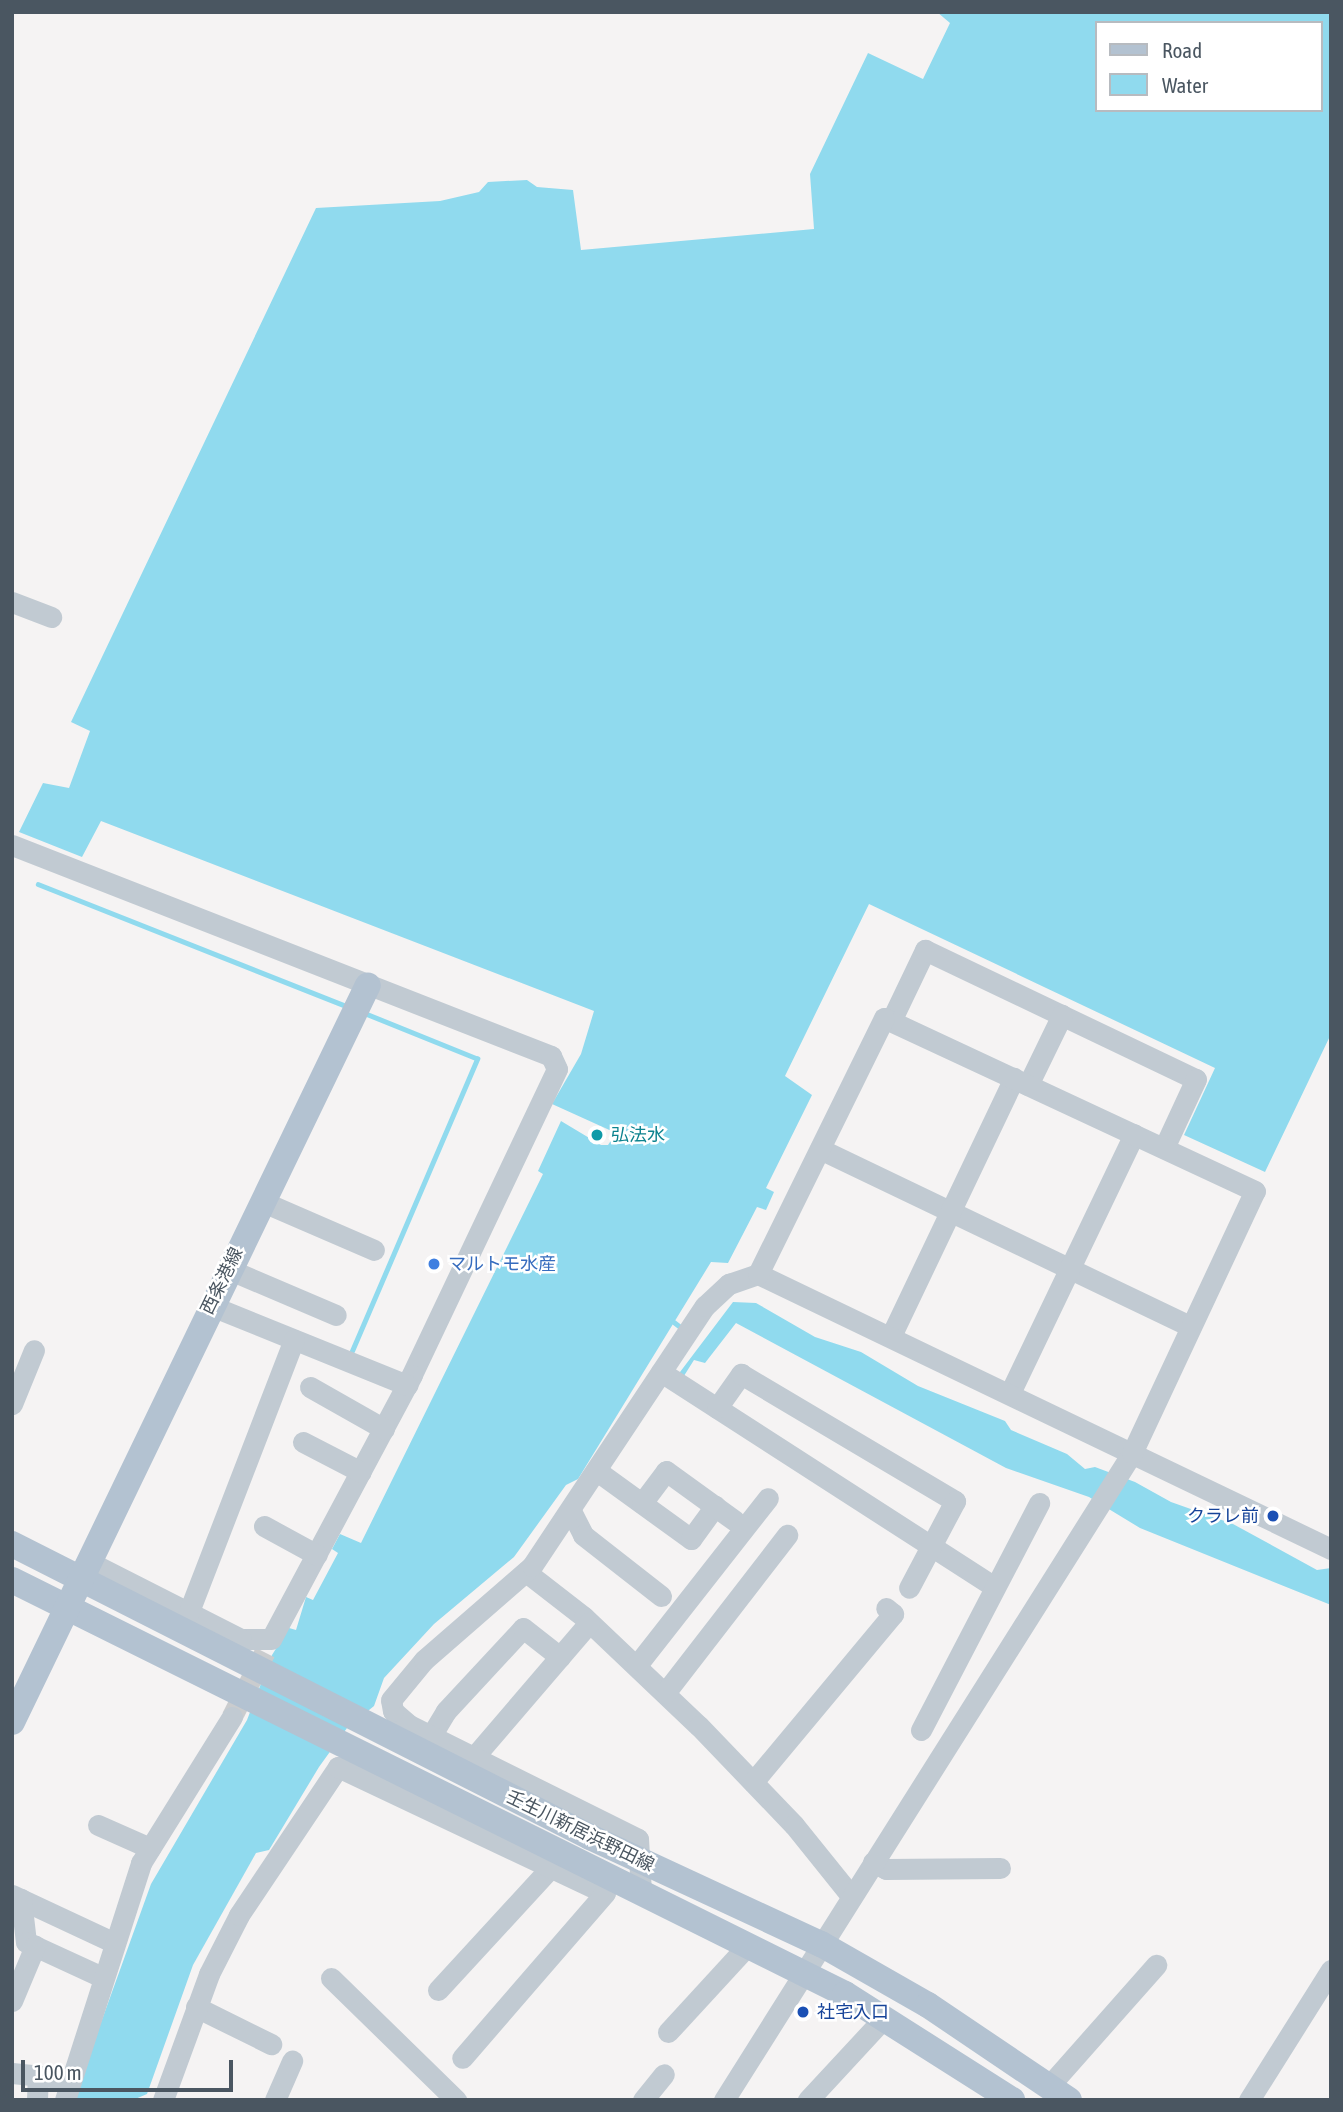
<!DOCTYPE html>
<meta charset="utf-8">
<style>
body{margin:0}
#map{position:relative;width:1343px;height:2112px;overflow:hidden;background:#f5f3f3;font-family:"Asap Condensed","Noto Sans JP",sans-serif}
div>[style]{position:absolute}
.water>*{inset:0;background:#90daee}
.stream>*{height:4.5px;margin:-2.25px;padding:0 2.25px;transform-origin:2.25px;border-radius:2.25px;background:#90daee}
.minor-tunnel>*{height:21px;margin-top:-10.5px;transform-origin:0;background:repeating-linear-gradient(90deg,#caccce 0 21px,transparent 0 31px)}
.minor>*{height:21px;margin:-10.5px;padding:0 10.5px;transform-origin:10.5px;border-radius:10.5px;background:#c1cad2}
.major>*{height:26px;margin:-13px;padding:0 13px;transform-origin:13px;border-radius:13px;background:#b3c2d1}
.dots>*{width:19px;height:19px;translate:-50% -50%;box-sizing:border-box;border:4px solid #fff;border-radius:50%}
span{translate:-50% -50%;white-space:nowrap;text-align:center;line-height:1.15;-webkit-text-stroke:5px #fff;paint-order:stroke}
.culture-label{font-size:18px;color:#0d838f}
.left{translate:0 -50%;text-align:left}
.shop-label{font-size:18px;color:#366cbe}
.street-label{font-size:18px;color:#4a5661}
.transit-label{font-size:18px;color:#164399}
.right{translate:-100% -50%;text-align:right}
.frame{position:absolute;inset:0;border:14px solid #4a5661;pointer-events:none}
.legend{position:absolute;left:1095px;top:21px;width:228px;height:91px;box-sizing:border-box;background:#fff;border:2px solid #b7bbc0;margin:0;padding:9px 12px;list-style:none;font-size:21px;color:#4a5661}
.legend li{display:flex;align-items:center;gap:14px;height:35px}
.legend b{width:35px;border:2px solid #b7bbc0}
.scale{position:absolute;left:21px;top:2060px;width:212px;height:32px;box-sizing:border-box;border:4px solid #4a5661;border-top:0;padding-left:9px;font-size:21px;line-height:24px;white-space:nowrap;color:#4a5661;-webkit-text-stroke:5px #fff;paint-order:stroke}
</style>
<div id="map">
<div class="water">
<i style="clip-path:polygon(evenodd,937px 12px,1331px 12px,1331px 1034px,1265px 1172px,1184px 1135px,1215px 1068px,869px 904px,785px 1076px,812px 1095px,766px 1188px,774px 1192px,766px 1210px,757px 1207px,728px 1263px,711px 1262px,578px 1479px,566px 1485px,514px 1557px,434px 1624px,384px 1678px,374px 1706px,347px 1728px,319px 1767px,269px 1850px,256px 1853px,193px 1965px,147px 2094px,133px 2100px,73px 2100px,151px 1884px,247px 1720px,272px 1655px,289px 1628px,296px 1630px,306px 1597px,313px 1600px,338px 1553px,332px 1549px,340px 1534px,361px 1543px,543px 1174px,538px 1171px,561px 1121px,601px 1145px,608px 1145px,616px 1133px,552px 1104px,581px 1054px,594px 1011px,101px 821px,82px 857px,19px 832px,43px 783px,69px 788px,90px 731px,71px 722px,316px 208px,440px 201px,479px 192px,488px 182px,527px 180px,537px 187px,573px 190px,581px 250px,814px 229px,810px 174px,868px 53px,923px 79px,950px 23px,937px 12px,1096px 23px,1320px 23px,1320px 110px,1096px 110px,1096px 23px)"></i>
<i style="clip-path:polygon(733px 1302px,756px 1303px,815px 1337px,861px 1352px,918px 1386px,1005px 1421px,1011px 1430px,1067px 1454px,1085px 1469px,1095px 1467px,1135px 1482px,1171px 1502px,1233px 1524px,1317px 1570px,1331px 1568px,1331px 1605px,1140px 1528px,1089px 1497px,1006px 1468px,736px 1323px,705px 1363px,694px 1360px,682px 1379px,677px 1376px)"></i>
</div>
<div class="stream">
<i style="left:38px;top:884px;width:334px;rotate:21.6deg"></i>
<i style="left:674px;top:1322px;width:11px;rotate:38deg"></i>
<i style="left:352px;top:1351px;width:318px;rotate:-66.8deg"></i>
<i style="left:477px;top:1059px;width:123px;rotate:-158deg"></i>
</div>
<div class="minor-tunnel">
<i style="left:232px;top:1717px;width:73px;rotate:-63.1deg"></i>
</div>
<div class="minor">
<i style="left:12px;top:602px;width:42px;rotate:21deg"></i>
<i style="left:12px;top:845px;width:579px;rotate:21.38deg"></i>
<i style="left:551px;top:1056px;width:14px;rotate:65deg"></i>
<i style="left:557px;top:1069px;width:339px;rotate:115.4deg"></i>
<i style="left:412px;top:1375px;width:299px;rotate:118.1deg"></i>
<i style="left:271px;top:1639px;width:30px;rotate:180deg"></i>
<i style="left:241px;top:1639px;width:170px;rotate:-153.1deg"></i>
<i style="left:891px;top:1021px;width:79px;rotate:-64.4deg"></i>
<i style="left:925px;top:950px;width:300px;rotate:25.5deg"></i>
<i style="left:1196px;top:1079px;width:76px;rotate:114.9deg"></i>
<i style="left:1028px;top:1085px;width:78px;rotate:-64.1deg"></i>
<i style="left:820px;top:1149px;width:411px;rotate:25.6deg"></i>
<i style="left:261px;top:1201px;width:123px;rotate:23.4deg"></i>
<i style="left:228px;top:1269px;width:117px;rotate:23.1deg"></i>
<i style="left:209px;top:1305px;width:214px;rotate:22deg"></i>
<i style="left:891px;top:1336px;width:286px;rotate:-64.5deg"></i>
<i style="left:661px;top:1372px;width:396px;rotate:32.8deg"></i>
<i style="left:310px;top:1387px;width:85px;rotate:29.6deg"></i>
<i style="left:1010px;top:1393px;width:287px;rotate:-64.4deg"></i>
<i style="left:12px;top:1404px;width:58px;rotate:-67.8deg"></i>
<i style="left:717px;top:1408px;width:42px;rotate:-54.8deg"></i>
<i style="left:741px;top:1374px;width:249px;rotate:30.7deg"></i>
<i style="left:955px;top:1501px;width:98px;rotate:117.9deg"></i>
<i style="left:303px;top:1442px;width:65px;rotate:27.3deg"></i>
<i style="left:597px;top:1471px;width:116px;rotate:35.9deg"></i>
<i style="left:691px;top:1539px;width:41px;rotate:-54deg"></i>
<i style="left:642px;top:1503px;width:40px;rotate:-53deg"></i>
<i style="left:666px;top:1471px;width:85px;rotate:35.9deg"></i>
<i style="left:571px;top:1511px;width:27px;rotate:63deg"></i>
<i style="left:583px;top:1535px;width:99px;rotate:38deg"></i>
<i style="left:264px;top:1526px;width:60px;rotate:28.7deg"></i>
<i style="left:526px;top:1572px;width:73px;rotate:37.8deg"></i>
<i style="left:584px;top:1617px;width:158px;rotate:43.5deg"></i>
<i style="left:699px;top:1726px;width:137px;rotate:46.2deg"></i>
<i style="left:794px;top:1825px;width:91px;rotate:51.2deg"></i>
<i style="left:188px;top:1614px;width:294px;rotate:-68.9deg"></i>
<i style="left:637px;top:1665px;width:212px;rotate:-51.9deg"></i>
<i style="left:665px;top:1693px;width:200px;rotate:-52.3deg"></i>
<i style="left:921px;top:1730px;width:256px;rotate:-62.5deg"></i>
<i style="left:431px;top:1736px;width:29px;rotate:-59deg"></i>
<i style="left:446px;top:1711px;width:113px;rotate:-47.1deg"></i>
<i style="left:523px;top:1628px;width:47px;rotate:38.1deg"></i>
<i style="left:474px;top:1757px;width:177px;rotate:-49.4deg"></i>
<i style="left:753px;top:1782px;width:219px;rotate:-50.2deg"></i>
<i style="left:893px;top:1614px;width:9px;rotate:-139deg"></i>
<i style="left:98px;top:1825px;width:57px;rotate:23.9deg"></i>
<i style="left:873px;top:1862px;width:15px;rotate:28deg"></i>
<i style="left:886px;top:1869px;width:114px;rotate:-0.5deg"></i>
<i style="left:641px;top:1892px;width:53px;rotate:-93.2deg"></i>
<i style="left:638px;top:1839px;width:256px;rotate:-153.5deg"></i>
<i style="left:409px;top:1725px;width:21px;rotate:-139deg"></i>
<i style="left:393px;top:1711px;width:11px;rotate:-100deg"></i>
<i style="left:391px;top:1700px;width:52px;rotate:-50.5deg"></i>
<i style="left:424px;top:1660px;width:143px;rotate:-41deg"></i>
<i style="left:532px;top:1566px;width:312px;rotate:-56.4deg"></i>
<i style="left:705px;top:1306px;width:33px;rotate:-43deg"></i>
<i style="left:729px;top:1284px;width:31px;rotate:-19deg"></i>
<i style="left:758px;top:1274px;width:636px;rotate:25.64deg"></i>
<i style="left:12px;top:1895px;width:111px;rotate:25deg"></i>
<i style="left:21px;top:1899px;width:43px;rotate:83.4deg"></i>
<i style="left:26px;top:1942px;width:84px;rotate:24.7deg"></i>
<i style="left:331px;top:1978px;width:175px;rotate:44.3deg"></i>
<i style="left:438px;top:1990px;width:167px;rotate:-47.4deg"></i>
<i style="left:12px;top:2001px;width:60px;rotate:-67.3deg"></i>
<i style="left:196px;top:2007px;width:84px;rotate:26.3deg"></i>
<i style="left:668px;top:2032px;width:117px;rotate:-47.4deg"></i>
<i style="left:12px;top:2073px;width:59px;rotate:5.8deg"></i>
<i style="left:1049px;top:2086px;width:162px;rotate:-48.5deg"></i>
<i style="left:37px;top:2100px;width:24px;rotate:-88deg"></i>
<i style="left:65px;top:2100px;width:249px;rotate:-72.2deg"></i>
<i style="left:141px;top:1863px;width:172px;rotate:-58.1deg"></i>
<i style="left:163px;top:2100px;width:134px;rotate:-69.9deg"></i>
<i style="left:209px;top:1974px;width:66px;rotate:-63deg"></i>
<i style="left:239px;top:1915px;width:178px;rotate:-56.2deg"></i>
<i style="left:338px;top:1767px;width:295px;rotate:25.3deg"></i>
<i style="left:605px;top:1893px;width:218px;rotate:130.9deg"></i>
<i style="left:275px;top:2100px;width:43px;rotate:-66.4deg"></i>
<i style="left:643px;top:2100px;width:33px;rotate:-51deg"></i>
<i style="left:724px;top:2100px;width:765px;rotate:-57.76deg"></i>
<i style="left:1132px;top:1453px;width:289px;rotate:-64.9deg"></i>
<i style="left:1255px;top:1191px;width:409px;rotate:-155deg"></i>
<i style="left:884px;top:1018px;width:285px;rotate:116.2deg"></i>
<i style="left:808px;top:2100px;width:112px;rotate:-47.2deg"></i>
<i style="left:1249px;top:2100px;width:154px;rotate:-57.8deg"></i>
</div>
<div class="major">
<i style="left:12px;top:1544px;width:648px;rotate:26.88deg"></i>
<i style="left:590px;top:1837px;width:255px;rotate:24.9deg"></i>
<i style="left:821px;top:1944px;width:123px;rotate:29.7deg"></i>
<i style="left:928px;top:2005px;width:170px;rotate:34deg"></i>
<i style="left:12px;top:1580px;width:930px;rotate:26.43deg"></i>
<i style="left:845px;top:1994px;width:198px;rotate:32.4deg"></i>
<i style="left:12px;top:1722px;width:818px;rotate:-64.22deg"></i>
</div>
<div class="dots">
<i style="left:597px;top:1135px;background:#0f9aa8"></i>
<i style="left:434px;top:1264px;background:#3f7fe0"></i>
<i style="left:1273px;top:1516px;background:#1a4fb4"></i>
<i style="left:803px;top:2012px;background:#1a4fb4"></i>
</div>
<div class="culture-label">
<span class="left" style="left:611px;top:1135px">弘法水</span>
</div>
<div class="shop-label">
<span class="left" style="left:448px;top:1264px">マルトモ水産</span>
</div>
<div class="street-label">
<span style="left:222px;top:1281px;rotate:-64deg">西条港線</span>
<span style="left:580px;top:1831px;rotate:26deg">壬生川新居浜野田線</span>
</div>
<div class="transit-label">
<span class="right" style="left:1259px;top:1516px">クラレ前</span>
<span class="left" style="left:817px;top:2012px">社宅入口</span>
</div>
<div class="frame"></div>
<ul class="legend">
<li><b style="height:9px;background:#b3c2d1"></b>Road</li>
<li><b style="height:19px;background:#90daee"></b>Water</li>
</ul>
<div class="scale">100 m</div>
</div>
